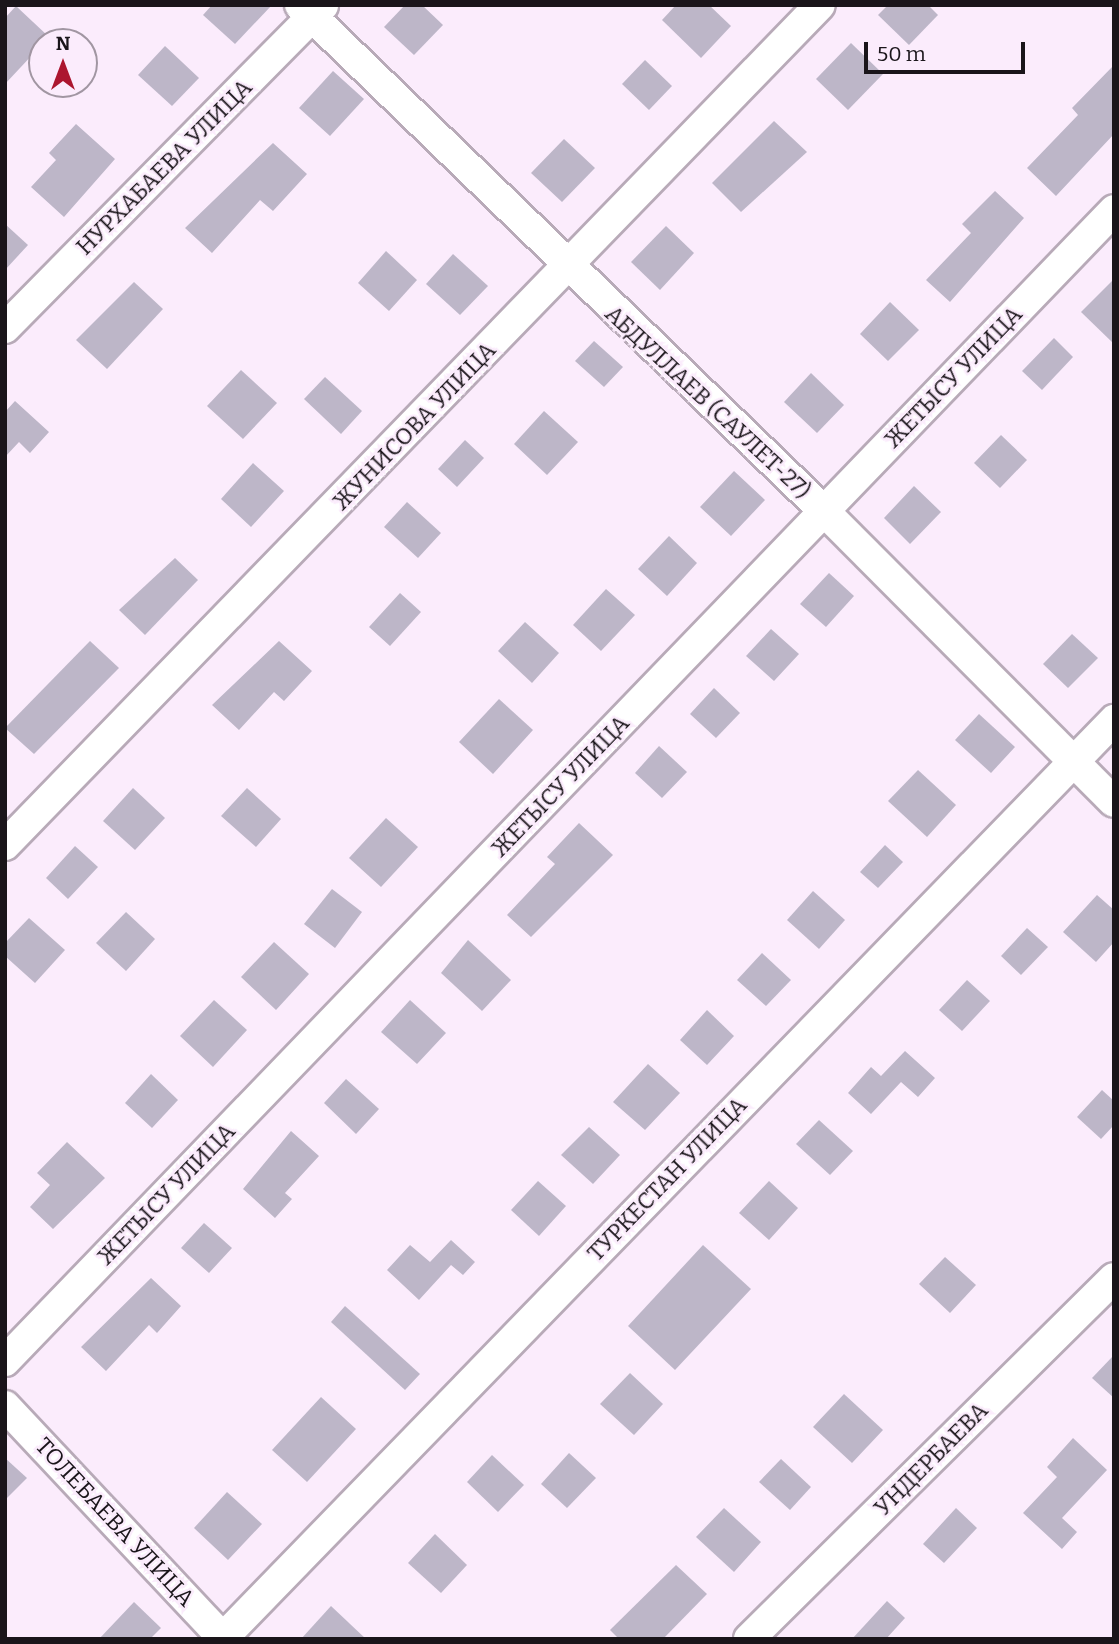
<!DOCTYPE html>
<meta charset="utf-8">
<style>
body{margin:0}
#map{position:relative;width:1119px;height:1644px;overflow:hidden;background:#fbecfc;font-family:Bitter,serif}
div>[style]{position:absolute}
.building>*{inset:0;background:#bdb6c8}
.roads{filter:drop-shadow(2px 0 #b8aab8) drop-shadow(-2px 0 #b8aab8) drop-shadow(0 2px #b8aab8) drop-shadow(0 -2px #b8aab8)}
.minor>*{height:30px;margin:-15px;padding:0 15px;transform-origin:15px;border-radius:15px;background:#fff}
span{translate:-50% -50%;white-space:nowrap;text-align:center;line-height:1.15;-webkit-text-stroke:5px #fbecfc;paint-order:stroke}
.street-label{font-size:23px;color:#1a151a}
.frame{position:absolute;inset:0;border:7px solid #1a151a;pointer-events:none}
.north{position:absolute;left:28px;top:28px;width:70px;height:70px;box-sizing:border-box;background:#fbecfc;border:2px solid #a196a2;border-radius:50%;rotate:0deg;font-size:19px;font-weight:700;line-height:28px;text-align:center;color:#1a151a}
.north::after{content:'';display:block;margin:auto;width:24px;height:32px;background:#ac162f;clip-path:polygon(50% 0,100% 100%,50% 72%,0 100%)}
.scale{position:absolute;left:864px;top:42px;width:161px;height:32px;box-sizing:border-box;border:4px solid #1a151a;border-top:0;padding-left:9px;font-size:21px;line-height:24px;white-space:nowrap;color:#1a151a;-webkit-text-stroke:5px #fbecfc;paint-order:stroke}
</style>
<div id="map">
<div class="building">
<i style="clip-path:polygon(212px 5px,272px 5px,235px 44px,203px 15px)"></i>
<i style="clip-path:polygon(405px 5px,422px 5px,443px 25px,414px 55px,384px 27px)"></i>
<i style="clip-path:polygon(676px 5px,709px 5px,731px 26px,701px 58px,662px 20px)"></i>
<i style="clip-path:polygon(888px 5px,928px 5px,938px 15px,909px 45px,878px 15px)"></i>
<i style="clip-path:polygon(16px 6px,49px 37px,5px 84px,5px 18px)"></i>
<i style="clip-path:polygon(851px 43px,883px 74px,848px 110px,816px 79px)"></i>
<i style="clip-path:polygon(165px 46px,199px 78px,172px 106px,138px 75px)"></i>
<i style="clip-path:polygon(645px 60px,672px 86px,649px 110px,622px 84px)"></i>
<i style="clip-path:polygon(1114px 65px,1114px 134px,1056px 196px,1027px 168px,1078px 115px,1072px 108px)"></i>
<i style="clip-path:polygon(333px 71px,364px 99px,330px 136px,299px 108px)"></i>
<i style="clip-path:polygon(774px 121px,807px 152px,741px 212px,712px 183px)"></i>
<i style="clip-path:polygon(76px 124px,115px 159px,64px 217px,31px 187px,56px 160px,49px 153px)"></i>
<i style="clip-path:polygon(564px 139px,595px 168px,562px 202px,531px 173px)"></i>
<i style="clip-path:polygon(273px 143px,307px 174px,273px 211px,260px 200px,212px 253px,185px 228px)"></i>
<i style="clip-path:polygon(995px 191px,1024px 218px,950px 302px,926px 280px,971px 233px,962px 224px)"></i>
<i style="clip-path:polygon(5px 224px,28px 245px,5px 270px)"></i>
<i style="clip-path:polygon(666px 226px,694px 253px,660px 290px,631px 262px)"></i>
<i style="clip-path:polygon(386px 251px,417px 280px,389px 311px,358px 283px)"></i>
<i style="clip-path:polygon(453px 254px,488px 286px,460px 315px,426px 284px)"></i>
<i style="clip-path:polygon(1114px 279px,1114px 344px,1081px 312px)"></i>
<i style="clip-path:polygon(134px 282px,163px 309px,107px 369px,76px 340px)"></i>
<i style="clip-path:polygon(890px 302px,919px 330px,888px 361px,860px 334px)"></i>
<i style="clip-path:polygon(1054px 338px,1073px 357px,1042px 390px,1022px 371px)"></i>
<i style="clip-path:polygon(594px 341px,623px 367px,604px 387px,575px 361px)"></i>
<i style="clip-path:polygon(241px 370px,277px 403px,243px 439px,207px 406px)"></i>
<i style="clip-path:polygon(811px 373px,844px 405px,817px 433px,784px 402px)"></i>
<i style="clip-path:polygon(325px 377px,362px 411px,341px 434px,304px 399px)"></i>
<i style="clip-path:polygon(15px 401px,49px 432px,30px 453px,19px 442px,5px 457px,5px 412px)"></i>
<i style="clip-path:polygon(544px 411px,578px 442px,547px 475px,514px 444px)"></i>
<i style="clip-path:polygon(1001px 435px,1027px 460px,1000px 488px,974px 463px)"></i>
<i style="clip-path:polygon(465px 440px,484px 458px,457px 487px,438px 469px)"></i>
<i style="clip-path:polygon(253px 463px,284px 491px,251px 527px,221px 499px)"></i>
<i style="clip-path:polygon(734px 471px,765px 500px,731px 536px,700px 507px)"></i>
<i style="clip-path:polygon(914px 486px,941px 512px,910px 544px,884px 518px)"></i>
<i style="clip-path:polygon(407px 502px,441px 533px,418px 558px,384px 527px)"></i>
<i style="clip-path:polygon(669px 536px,697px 563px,667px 596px,638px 569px)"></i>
<i style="clip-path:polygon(175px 558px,198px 580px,145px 635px,119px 610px)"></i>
<i style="clip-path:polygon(829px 573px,854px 596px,826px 627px,800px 604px)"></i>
<i style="clip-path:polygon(606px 589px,635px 615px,601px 651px,573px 625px)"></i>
<i style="clip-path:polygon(400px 593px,421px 612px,390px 646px,369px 627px)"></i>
<i style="clip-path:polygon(525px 622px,559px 653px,532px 683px,498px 651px)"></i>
<i style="clip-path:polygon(771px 629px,799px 654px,774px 681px,746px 656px)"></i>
<i style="clip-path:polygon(1072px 634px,1098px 658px,1068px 688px,1043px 664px)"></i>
<i style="clip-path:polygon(90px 641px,119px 668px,34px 754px,5px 728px)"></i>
<i style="clip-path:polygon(279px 641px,312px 671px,284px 701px,274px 692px,239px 730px,212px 705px)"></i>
<i style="clip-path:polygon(714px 688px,740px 713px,716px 738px,690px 714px)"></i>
<i style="clip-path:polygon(499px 699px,533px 730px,493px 774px,459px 742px)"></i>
<i style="clip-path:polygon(979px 714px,1015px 747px,991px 773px,955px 740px)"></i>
<i style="clip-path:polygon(659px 746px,687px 772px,662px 798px,635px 773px)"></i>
<i style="clip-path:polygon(918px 770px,956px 805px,927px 837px,888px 801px)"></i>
<i style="clip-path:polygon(133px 788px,165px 818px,135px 850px,103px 821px)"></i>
<i style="clip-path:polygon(247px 788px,281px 819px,256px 847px,221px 816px)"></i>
<i style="clip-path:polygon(386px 818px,418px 847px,381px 887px,349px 858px)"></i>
<i style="clip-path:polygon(579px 823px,613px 855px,531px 937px,507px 915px,555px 864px,547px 857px)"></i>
<i style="clip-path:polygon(885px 845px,903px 862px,878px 888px,860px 872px)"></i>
<i style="clip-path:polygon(75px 846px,98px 867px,68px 899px,46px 878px)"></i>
<i style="clip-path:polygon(332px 889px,362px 912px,335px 948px,304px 924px)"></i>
<i style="clip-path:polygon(813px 891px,845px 920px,819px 949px,787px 920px)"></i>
<i style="clip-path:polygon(1097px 895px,1114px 910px,1114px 942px,1096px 962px,1063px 932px)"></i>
<i style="clip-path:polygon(126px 912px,155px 939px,126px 971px,96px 943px)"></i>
<i style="clip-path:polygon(29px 918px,65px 950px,35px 983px,5px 956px,5px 943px)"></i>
<i style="clip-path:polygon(1027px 928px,1048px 947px,1021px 975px,1001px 956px)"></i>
<i style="clip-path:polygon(468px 940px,511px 980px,482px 1011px,441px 973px)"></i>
<i style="clip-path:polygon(274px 942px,309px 974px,276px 1010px,241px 977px)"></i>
<i style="clip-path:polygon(762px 953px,791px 980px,766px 1006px,737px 980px)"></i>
<i style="clip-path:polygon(967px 980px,990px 1001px,962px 1031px,939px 1010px)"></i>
<i style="clip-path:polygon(214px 1000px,247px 1030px,213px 1067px,180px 1036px)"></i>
<i style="clip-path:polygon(410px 1000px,446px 1033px,417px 1064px,381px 1032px)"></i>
<i style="clip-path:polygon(707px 1010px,734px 1036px,707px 1065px,680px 1040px)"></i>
<i style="clip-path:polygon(905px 1051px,935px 1078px,918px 1097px,901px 1082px,871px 1114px,848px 1093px,871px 1067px,881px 1076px)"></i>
<i style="clip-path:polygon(648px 1064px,680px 1093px,645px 1130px,613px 1102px)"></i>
<i style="clip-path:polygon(151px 1074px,178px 1100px,152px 1128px,125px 1103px)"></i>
<i style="clip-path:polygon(346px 1079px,379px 1109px,356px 1134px,324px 1103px)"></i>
<i style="clip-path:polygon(1102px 1090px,1114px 1101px,1114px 1125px,1101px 1139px,1077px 1117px)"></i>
<i style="clip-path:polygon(819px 1120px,853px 1151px,830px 1175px,796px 1144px)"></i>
<i style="clip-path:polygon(589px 1127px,620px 1155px,593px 1184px,561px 1155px)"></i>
<i style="clip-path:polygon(291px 1131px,319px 1156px,285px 1193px,292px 1199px,275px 1218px,243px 1189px)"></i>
<i style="clip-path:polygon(67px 1142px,105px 1178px,53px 1229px,30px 1207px,50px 1185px,37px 1173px)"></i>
<i style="clip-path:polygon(538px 1181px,566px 1206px,539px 1236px,511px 1210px)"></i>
<i style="clip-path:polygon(769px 1181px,798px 1208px,769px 1240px,739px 1213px)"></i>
<i style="clip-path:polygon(204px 1223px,232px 1248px,209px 1273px,181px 1248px)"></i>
<i style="clip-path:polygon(451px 1240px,475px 1262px,463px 1275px,451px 1265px,419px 1300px,387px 1270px,410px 1245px,430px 1262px)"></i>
<i style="clip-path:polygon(703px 1245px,751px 1289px,675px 1370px,628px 1326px)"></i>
<i style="clip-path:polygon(945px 1257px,976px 1285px,950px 1313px,919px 1284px)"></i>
<i style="clip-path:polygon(151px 1278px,181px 1306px,157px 1333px,149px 1325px,106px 1371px,81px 1347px)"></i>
<i style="clip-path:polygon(345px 1306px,420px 1374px,405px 1390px,331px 1322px)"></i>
<i style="clip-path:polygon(1114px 1355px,1114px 1398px,1092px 1378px)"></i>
<i style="clip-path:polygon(630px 1373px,663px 1404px,634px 1435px,600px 1404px)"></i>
<i style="clip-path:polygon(844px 1394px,883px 1430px,852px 1463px,813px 1427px)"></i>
<i style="clip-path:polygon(321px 1397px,356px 1429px,307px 1482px,272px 1450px)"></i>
<i style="clip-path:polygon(1073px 1438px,1107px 1470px,1062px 1518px,1077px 1532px,1062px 1549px,1023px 1513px,1057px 1477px,1047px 1467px)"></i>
<i style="clip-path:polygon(569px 1453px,596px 1478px,567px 1508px,541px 1484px)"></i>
<i style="clip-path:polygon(492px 1455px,524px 1485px,498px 1512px,467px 1482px)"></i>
<i style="clip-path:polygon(5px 1458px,27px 1478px,5px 1500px)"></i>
<i style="clip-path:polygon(781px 1459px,811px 1487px,790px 1510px,759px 1482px)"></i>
<i style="clip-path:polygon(227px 1492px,262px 1524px,228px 1560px,194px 1528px)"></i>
<i style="clip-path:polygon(724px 1508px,761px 1542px,734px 1572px,696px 1537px)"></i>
<i style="clip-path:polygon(956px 1508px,977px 1528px,944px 1563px,923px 1544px)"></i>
<i style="clip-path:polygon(435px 1534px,467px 1565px,441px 1593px,408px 1563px)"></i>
<i style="clip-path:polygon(676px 1565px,707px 1594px,663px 1639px,619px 1639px,610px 1630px)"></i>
<i style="clip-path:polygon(887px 1601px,905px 1618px,886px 1639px,852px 1639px)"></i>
<i style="clip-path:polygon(134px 1602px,161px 1628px,150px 1639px,99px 1639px)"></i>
<i style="clip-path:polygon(331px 1606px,366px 1639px,301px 1639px)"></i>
</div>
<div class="roads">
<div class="minor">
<i style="left:300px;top:5px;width:730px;rotate:44deg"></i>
<i style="left:825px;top:512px;width:409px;rotate:45.1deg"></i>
<i style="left:5px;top:328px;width:453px;rotate:-45.4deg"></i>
<i style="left:5px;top:845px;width:1170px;rotate:-45.87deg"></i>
<i style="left:5px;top:1361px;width:1598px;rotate:-46.06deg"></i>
<i style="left:5px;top:1406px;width:320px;rotate:46.8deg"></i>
<i style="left:222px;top:1639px;width:1281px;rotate:-45.85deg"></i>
<i style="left:749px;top:1639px;width:513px;rotate:-44.68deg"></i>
</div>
</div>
<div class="street-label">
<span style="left:164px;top:167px;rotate:-45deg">НУРХАБАЕВА УЛИЦА</span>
<span style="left:953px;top:377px;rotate:-46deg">ЖЕТЫСУ УЛИЦА</span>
<span style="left:708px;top:402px;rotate:43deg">АБДУЛЛАЕВ (САУЛЕТ-27)</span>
<span style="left:414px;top:426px;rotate:-46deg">ЖУНИСОВА УЛИЦА</span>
<span style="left:560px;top:786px;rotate:-46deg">ЖЕТЫСУ УЛИЦА</span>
<span style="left:667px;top:1179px;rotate:-46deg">ТУРКЕСТАН УЛИЦА</span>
<span style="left:166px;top:1194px;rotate:-46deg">ЖЕТЫСУ УЛИЦА</span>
<span style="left:931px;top:1459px;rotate:-45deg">УНДЕРБАЕВА</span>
<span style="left:115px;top:1522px;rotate:47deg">ТОЛЕБАЕВА УЛИЦА</span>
</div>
<div class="frame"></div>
<div class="north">N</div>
<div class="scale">50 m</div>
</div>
